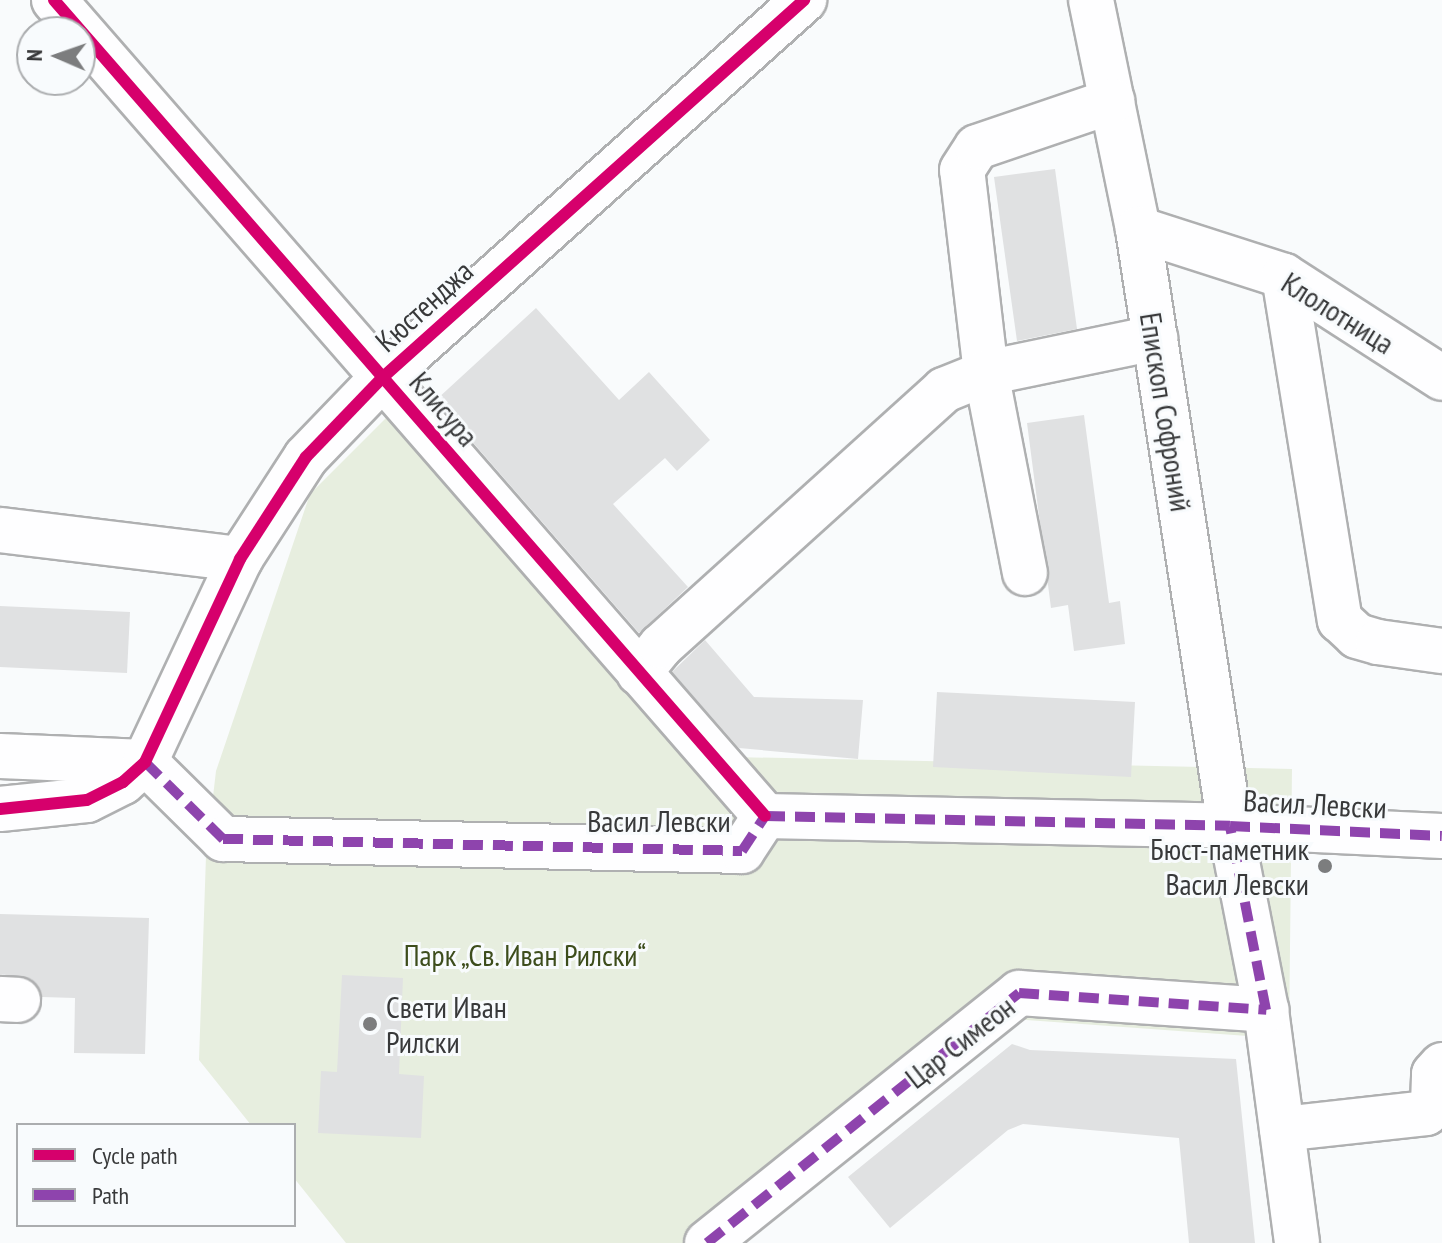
<!DOCTYPE html>
<meta charset="utf-8">
<style>
body{margin:0}
#map{position:relative;width:1442px;height:1243px;overflow:hidden;background:#f9fbfc;font-family:"PT Sans Narrow",sans-serif}
div>[style]{position:absolute}
.green>*{inset:0;background:#e7eedf}
.building>*{inset:0;background:#e0e1e2}
.roads{filter:drop-shadow(2px 0 #afb0b1) drop-shadow(-2px 0 #afb0b1) drop-shadow(0 2px #afb0b1) drop-shadow(0 -2px #afb0b1)}
.minor>*{height:44px;margin:-22px;padding:0 22px;transform-origin:22px;border-radius:22px;background:#fefeff}
.quiet>*{height:10px;margin-top:-5px;transform-origin:0;background:repeating-linear-gradient(90deg,#8e44ad 0 20px,transparent 0 30px)}
.cycleway>*{height:12px;margin:-6px;padding:0 6px;transform-origin:6px;border-radius:6px;background:#d6006c}
.dots>*{width:22px;height:22px;translate:-50% -50%;box-sizing:border-box;border:4px solid #f8fbfd;border-radius:50%}
span{translate:-50% -50%;white-space:nowrap;text-align:center;line-height:1.15;-webkit-text-stroke:6px #f8fbfd;paint-order:stroke}
.street-label{font-size:30px;color:#38393a}
.poi-label{font-size:30px;color:#38393a}
.right{translate:-100% -50%;text-align:right}
.left{translate:0 -50%;text-align:left}
.park-label{font-size:30px;color:#3d4d1c}
.legend{position:absolute;left:16px;top:1123px;width:280px;height:104px;box-sizing:border-box;background:#f8fbfd;border:2px solid #abadaf;margin:0;padding:10px 14px;list-style:none;font-size:24px;color:#38393a}
.legend li{display:flex;align-items:center;gap:16px;height:40px}
.legend b{width:40px;border:2px solid #abadaf}
.north{position:absolute;left:16px;top:16px;width:80px;height:80px;box-sizing:border-box;background:#f8fbfd;border:2px solid #abadaf;border-radius:50%;rotate:272deg;font-size:22px;font-weight:700;line-height:32px;text-align:center;color:#38393a}
.north::after{content:'';display:block;margin:auto;width:28px;height:36px;background:#7c7d7e;clip-path:polygon(50% 0,100% 100%,50% 72%,0 100%)}
</style>
<div id="map">
<div class="green">
<i style="clip-path:polygon(414px 390px,733px 757px,1292px 769px,1289px 1039px,1014px 1019px,723px 1243px,346px 1243px,294px 1178px,294px 1125px,251px 1125px,199px 1060px,206px 856px,216px 771px,310px 494px)"></i>
</div>
<div class="building">
<i style="clip-path:polygon(1055px 169px,1077px 329px,1017px 341px,994px 177px)"></i>
<i style="clip-path:polygon(536px 308px,619px 400px,649px 372px,710px 440px,677px 471px,665px 458px,613px 504px,688px 587px,639px 633px,436px 400px)"></i>
<i style="clip-path:polygon(1084px 415px,1109px 603px,1120px 601px,1125px 644px,1074px 651px,1068px 605px,1051px 608px,1027px 423px)"></i>
<i style="clip-path:polygon(0 606px,130px 612px,127px 673px,0 667px)"></i>
<i style="clip-path:polygon(705px 640px,754px 697px,863px 700px,858px 759px,739px 748px,672px 672px)"></i>
<i style="clip-path:polygon(937px 692px,1135px 702px,1131px 777px,933px 767px)"></i>
<i style="clip-path:polygon(0 914px,149px 918px,145px 1054px,74px 1053px,75px 998px,42px 997px,31px 979px,0 974px)"></i>
<i style="clip-path:polygon(342px 975px,403px 978px,399px 1074px,424px 1076px,421px 1138px,318px 1133px,321px 1071px,337px 1072px)"></i>
<i style="clip-path:polygon(1012px 1044px,1030px 1050px,1236px 1059px,1255px 1243px,1189px 1243px,1179px 1138px,1023px 1124px,1008px 1130px,890px 1228px,848px 1177px)"></i>
</div>
<div class="roads">
<div class="minor">
<i style="left:54px;top:0;width:1082px;rotate:48.93deg"></i>
<i style="left:1091px;top:0;width:234px;rotate:78.4deg"></i>
<i style="left:1138px;top:229px;width:604px;rotate:81.24deg"></i>
<i style="left:1230px;top:826px;width:187px;rotate:78.9deg"></i>
<i style="left:1266px;top:1010px;width:235px;rotate:82.4deg"></i>
<i style="left:1138px;top:229px;width:153px;rotate:17.8deg"></i>
<i style="left:1284px;top:276px;width:188px;rotate:32.8deg"></i>
<i style="left:1284px;top:276px;width:349px;rotate:80.8deg"></i>
<i style="left:1340px;top:620px;width:23px;rotate:43deg"></i>
<i style="left:1357px;top:636px;width:22px;rotate:16deg"></i>
<i style="left:1378px;top:642px;width:65px;rotate:8deg"></i>
<i style="left:0;top:530px;width:242px;rotate:6.9deg"></i>
<i style="left:1025px;top:573px;width:204px;rotate:-101deg"></i>
<i style="left:986px;top:373px;width:204px;rotate:-96.7deg"></i>
<i style="left:962px;top:170px;width:27px;rotate:-57deg"></i>
<i style="left:977px;top:147px;width:143px;rotate:-18.8deg"></i>
<i style="left:639px;top:673px;width:35px;rotate:-51deg"></i>
<i style="left:661px;top:646px;width:382px;rotate:-42.1deg"></i>
<i style="left:944px;top:390px;width:45px;rotate:-22deg"></i>
<i style="left:986px;top:373px;width:173px;rotate:-11.7deg"></i>
<i style="left:0;top:756px;width:145px;rotate:2.4deg"></i>
<i style="left:145px;top:762px;width:110px;rotate:44.6deg"></i>
<i style="left:223px;top:839px;width:519px;rotate:1.32deg"></i>
<i style="left:742px;top:851px;width:42px;rotate:-56.7deg"></i>
<i style="left:765px;top:816px;width:465px;rotate:1.2deg"></i>
<i style="left:1230px;top:826px;width:212px;rotate:2.7deg"></i>
<i style="left:0;top:809px;width:87px;rotate:-5.9deg"></i>
<i style="left:87px;top:800px;width:40px;rotate:-26.6deg"></i>
<i style="left:123px;top:782px;width:30px;rotate:-42deg"></i>
<i style="left:145px;top:762px;width:224px;rotate:-64.9deg"></i>
<i style="left:240px;top:559px;width:121px;rotate:-57.1deg"></i>
<i style="left:306px;top:457px;width:110px;rotate:-46.1deg"></i>
<i style="left:382px;top:378px;width:567px;rotate:-41.85deg"></i>
<i style="left:0;top:999px;width:18px;rotate:3deg"></i>
<i style="left:1282px;top:1129px;width:145px;rotate:-6.3deg"></i>
<i style="left:1426px;top:1113px;width:11px;rotate:-49deg"></i>
<i style="left:1433px;top:1105px;width:31px;rotate:-88deg"></i>
<i style="left:1434px;top:1074px;width:12px;rotate:-48deg"></i>
<i style="left:707px;top:1243px;width:400px;rotate:-38.7deg"></i>
<i style="left:1019px;top:993px;width:248px;rotate:3.9deg"></i>
</div>
</div>
<div class="quiet">
<i style="left:145px;top:762px;width:110px;rotate:44.6deg"></i>
<i style="left:223px;top:839px;width:519px;rotate:1.32deg"></i>
<i style="left:742px;top:851px;width:42px;rotate:-56.7deg"></i>
<i style="left:765px;top:816px;width:465px;rotate:1.2deg"></i>
<i style="left:1230px;top:826px;width:212px;rotate:2.7deg"></i>
<i style="left:707px;top:1243px;width:400px;rotate:-38.7deg"></i>
<i style="left:1019px;top:993px;width:248px;rotate:3.9deg"></i>
<i style="left:1266px;top:1010px;width:187px;rotate:-101.1deg"></i>
</div>
<div class="cycleway">
<i style="left:54px;top:0;width:1082px;rotate:48.93deg"></i>
<i style="left:0;top:809px;width:87px;rotate:-5.9deg"></i>
<i style="left:87px;top:800px;width:40px;rotate:-26.6deg"></i>
<i style="left:123px;top:782px;width:30px;rotate:-42deg"></i>
<i style="left:145px;top:762px;width:224px;rotate:-64.9deg"></i>
<i style="left:240px;top:559px;width:121px;rotate:-57.1deg"></i>
<i style="left:306px;top:457px;width:110px;rotate:-46.1deg"></i>
<i style="left:382px;top:378px;width:567px;rotate:-41.85deg"></i>
</div>
<div class="dots">
<i style="left:1325px;top:866px;background:#7c7d7e"></i>
<i style="left:370px;top:1024px;background:#7c7d7e"></i>
</div>
<div class="street-label">
<span style="left:424px;top:306px;rotate:-42deg">Кюстенджа</span>
<span style="left:1338px;top:313px;rotate:32deg">Клолотница</span>
<span style="left:444px;top:409px;rotate:49deg">Клисура</span>
<span style="left:1166px;top:412px;rotate:81deg">Епископ Софроний</span>
<span style="left:1315px;top:804px;rotate:3deg">Васил Левски</span>
<span style="left:659px;top:821px">Васил Левски</span>
<span style="left:960px;top:1042px;rotate:-38deg">Цар Симеон</span>
</div>
<div class="poi-label">
<span class="right" style="left:1309px;top:866px">Бюст-паметник<br>Васил Левски</span>
<span class="left" style="left:386px;top:1024px">Свети Иван<br>Рилски</span>
</div>
<div class="park-label">
<span style="left:525px;top:955px">Парк „Св. Иван Рилски“</span>
</div>
<ul class="legend">
<li><b style="height:10px;background:#d6006c"></b>Cycle path</li>
<li><b style="height:10px;background:#8e44ad"></b>Path</li>
</ul>
<div class="north">N</div>
</div>
